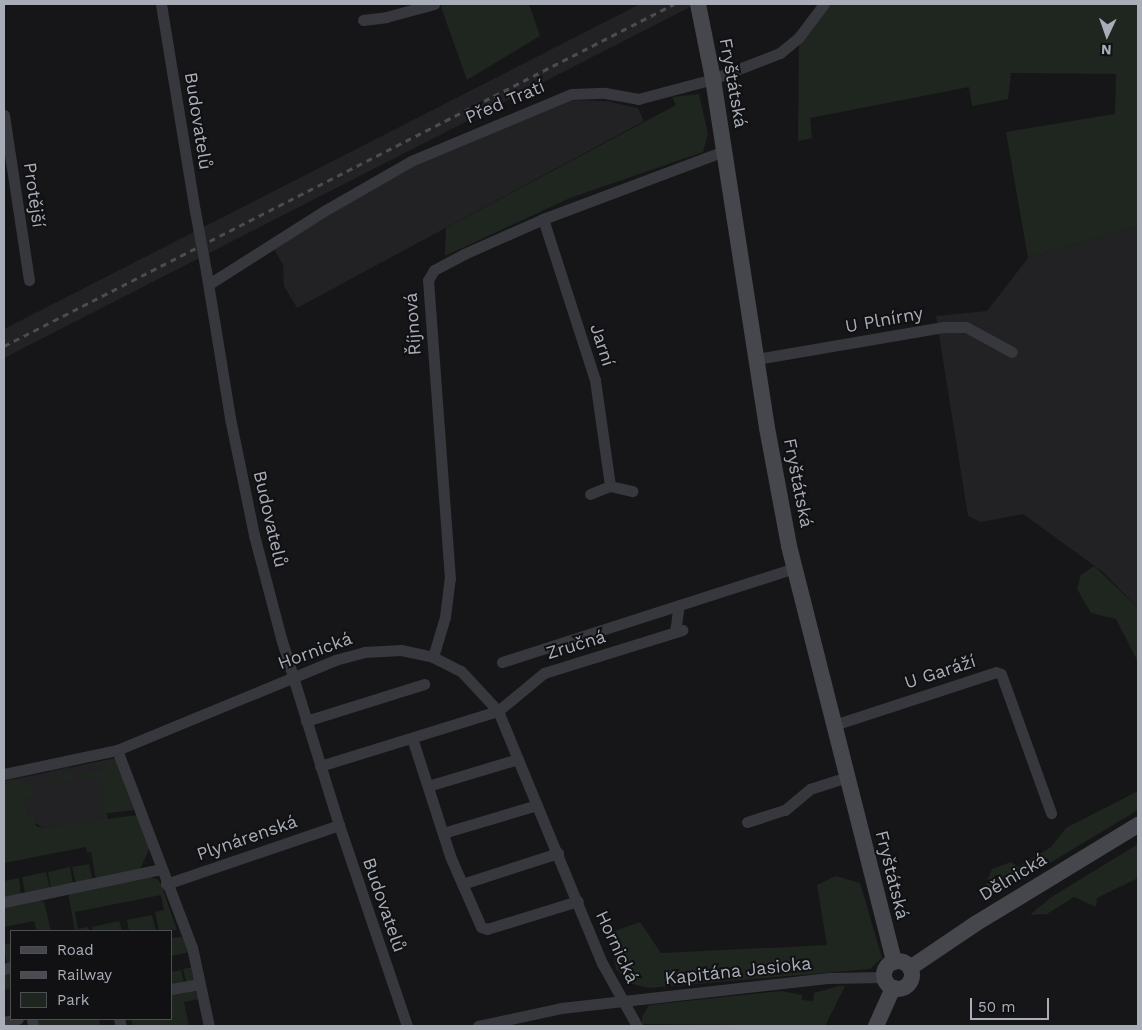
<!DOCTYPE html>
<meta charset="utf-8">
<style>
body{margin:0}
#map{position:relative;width:1142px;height:1030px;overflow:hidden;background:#161618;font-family:"Work Sans",sans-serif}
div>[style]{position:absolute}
.built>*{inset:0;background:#222225}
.green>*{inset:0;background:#1e261f}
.street>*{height:11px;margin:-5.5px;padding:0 5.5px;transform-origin:5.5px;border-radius:5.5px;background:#37383d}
.secondary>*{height:16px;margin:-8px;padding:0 8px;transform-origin:8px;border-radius:8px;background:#45474d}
.secondary>.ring{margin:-8px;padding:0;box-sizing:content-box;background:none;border:16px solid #45474d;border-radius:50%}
.rail>*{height:3px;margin-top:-1.5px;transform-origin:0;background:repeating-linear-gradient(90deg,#4a4c52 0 6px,transparent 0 11px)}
.street-bridge>*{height:11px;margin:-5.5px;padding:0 5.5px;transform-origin:5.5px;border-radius:5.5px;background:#37383d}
span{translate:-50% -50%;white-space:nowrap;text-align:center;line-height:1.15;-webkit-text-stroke:4px #111113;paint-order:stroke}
.street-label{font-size:18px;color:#a8adb8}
.frame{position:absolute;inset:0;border:5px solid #a8adb8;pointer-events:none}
.legend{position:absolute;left:10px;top:930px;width:162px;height:90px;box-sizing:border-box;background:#111113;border:1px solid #4d4f55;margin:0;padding:6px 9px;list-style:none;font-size:15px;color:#a8adb8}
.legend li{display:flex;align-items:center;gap:10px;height:25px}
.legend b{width:25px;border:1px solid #4d4f55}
.north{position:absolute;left:1082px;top:10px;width:50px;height:50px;-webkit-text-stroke:4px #111113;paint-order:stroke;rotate:183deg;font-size:14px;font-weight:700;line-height:20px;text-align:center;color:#a8adb8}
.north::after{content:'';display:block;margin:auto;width:18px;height:22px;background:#a8adb8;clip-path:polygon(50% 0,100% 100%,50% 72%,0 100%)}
.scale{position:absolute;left:970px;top:998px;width:79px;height:22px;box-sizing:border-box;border:2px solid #a8adb8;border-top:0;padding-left:6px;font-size:15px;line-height:18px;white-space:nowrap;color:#a8adb8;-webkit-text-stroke:4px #111113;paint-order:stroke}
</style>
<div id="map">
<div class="built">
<i style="clip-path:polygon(640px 4px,696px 4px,4px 358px,4px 329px)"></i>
<i style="clip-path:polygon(569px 100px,606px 101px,638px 108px,644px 121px,297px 308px,284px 286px,283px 265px,273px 247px,417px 164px)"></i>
<i style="clip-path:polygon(1138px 226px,1138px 608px,1103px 572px,1023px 514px,981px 522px,968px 516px,936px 316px,987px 311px,1028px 258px)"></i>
<i style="clip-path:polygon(108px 760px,109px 771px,102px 784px,108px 820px,43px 828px,28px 818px,20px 778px)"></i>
</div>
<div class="green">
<i style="clip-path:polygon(443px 4px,529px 4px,540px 36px,467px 80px,441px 7px)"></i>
<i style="clip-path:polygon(824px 4px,1138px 4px,1138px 226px,1028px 258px,1006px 132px,1115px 114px,1116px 74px,1011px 73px,1008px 99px,972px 106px,969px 87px,810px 118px,812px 138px,798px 141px,799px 37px)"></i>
<i style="clip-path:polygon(699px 94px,708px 134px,703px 152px,570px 198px,445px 256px,446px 228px,676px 105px,672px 97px)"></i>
<i style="clip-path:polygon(1094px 566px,1138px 608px,1138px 662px,1116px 619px,1091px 613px,1077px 589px,1081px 575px)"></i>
<i style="clip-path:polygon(116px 758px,134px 810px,100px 814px,99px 806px,105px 804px,102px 784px,97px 778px,85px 778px,81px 774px,106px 769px,105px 763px,81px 768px,81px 765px)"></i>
<i style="clip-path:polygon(75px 766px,54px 772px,55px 778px,74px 774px,72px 780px,59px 783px,51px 777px,51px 771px)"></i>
<i style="clip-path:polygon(38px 775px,23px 779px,24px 785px,36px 783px,31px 797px,25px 798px,28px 818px,35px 817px,36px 826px,43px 828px,137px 815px,150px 847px,140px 869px,96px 880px,91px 852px,87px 853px,86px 847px,4px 863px,4px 781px)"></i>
<i style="clip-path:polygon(1138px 791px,1138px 810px,1020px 881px,1008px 882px,986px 895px,985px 886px,992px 869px,1011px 862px,1018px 867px,1051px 847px,1066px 828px)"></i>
<i style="clip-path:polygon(1138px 844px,1138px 878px,1097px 898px,1096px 907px,1074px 897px,1047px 914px,1030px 915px,1050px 898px)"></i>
<i style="clip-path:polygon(89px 864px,93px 881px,76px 884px,72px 867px)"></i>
<i style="clip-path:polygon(70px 867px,73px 883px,51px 889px,48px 872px)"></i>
<i style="clip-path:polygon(46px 872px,50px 888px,25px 893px,22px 877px)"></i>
<i style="clip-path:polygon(836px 876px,860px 883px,882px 958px,870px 969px,649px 988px,628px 983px,616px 969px,609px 933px,640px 922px,661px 953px,827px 945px,817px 885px)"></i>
<i style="clip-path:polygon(148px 877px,157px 879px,161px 884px,177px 930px,159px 931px,155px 912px,164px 910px,161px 895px,75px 912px,78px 929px,88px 927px,89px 931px,75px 931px,68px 893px)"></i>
<i style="clip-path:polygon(19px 878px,21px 896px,4px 899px,4px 881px)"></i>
<i style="clip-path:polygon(36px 900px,44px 902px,51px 931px,37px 931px,34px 921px,4px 927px,4px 906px)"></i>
<i style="clip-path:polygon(152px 915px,156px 931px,129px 931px,127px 920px)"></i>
<i style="clip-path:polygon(119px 921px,122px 931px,93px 931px,92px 927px)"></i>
<i style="clip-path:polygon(182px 937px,191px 951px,197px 978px,194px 980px,186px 982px,183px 969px,193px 967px,190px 952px,171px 956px,171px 938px)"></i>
<i style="clip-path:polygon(11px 943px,11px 963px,7px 964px,4px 945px)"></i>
<i style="clip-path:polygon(181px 970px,184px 982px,171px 985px,171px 972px)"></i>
<i style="clip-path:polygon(11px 971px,11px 988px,4px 990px,4px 972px)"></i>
<i style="clip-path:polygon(839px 986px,845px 986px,825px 1026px,642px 1024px,642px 1017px,649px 1005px,781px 991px,802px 995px,802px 1000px,813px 1001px,814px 993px)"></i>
<i style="clip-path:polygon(195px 990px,199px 999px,184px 1002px,189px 1026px,133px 1026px,131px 1020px,122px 1021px,122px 1019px,171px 1019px,171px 992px)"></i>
<i style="clip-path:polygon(99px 1019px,100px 1026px,36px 1026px,34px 1020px)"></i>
</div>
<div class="street">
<i style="left:161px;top:4px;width:210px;rotate:80.7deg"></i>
<i style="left:363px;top:20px;width:23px;rotate:-7deg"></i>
<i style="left:386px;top:17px;width:50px;rotate:-15.2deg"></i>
<i style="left:4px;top:115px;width:167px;rotate:81.4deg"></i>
<i style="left:543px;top:219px;width:169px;rotate:72.1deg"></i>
<i style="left:595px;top:380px;width:107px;rotate:81.9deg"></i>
<i style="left:206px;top:271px;width:149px;rotate:80.7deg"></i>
<i style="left:230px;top:418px;width:119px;rotate:78.4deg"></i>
<i style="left:254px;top:535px;width:106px;rotate:75.3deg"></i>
<i style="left:281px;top:638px;width:196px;rotate:72.8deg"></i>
<i style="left:339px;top:825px;width:212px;rotate:71.3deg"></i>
<i style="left:209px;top:284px;width:136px;rotate:-32.4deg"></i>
<i style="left:324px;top:211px;width:100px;rotate:-29.9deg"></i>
<i style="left:411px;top:161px;width:173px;rotate:-22.7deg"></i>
<i style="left:571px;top:94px;width:34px;rotate:-2deg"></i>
<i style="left:605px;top:93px;width:34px;rotate:10deg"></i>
<i style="left:638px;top:99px;width:78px;rotate:-14.9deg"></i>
<i style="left:713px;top:79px;width:72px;rotate:-21.2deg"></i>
<i style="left:780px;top:53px;width:25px;rotate:-40deg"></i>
<i style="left:799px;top:37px;width:41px;rotate:-52.9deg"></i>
<i style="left:756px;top:359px;width:190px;rotate:-9.7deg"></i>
<i style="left:943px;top:327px;width:23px"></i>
<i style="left:966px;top:327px;width:52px;rotate:28.5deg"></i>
<i style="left:590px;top:494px;width:22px;rotate:-22deg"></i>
<i style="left:610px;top:486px;width:23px;rotate:13deg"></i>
<i style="left:675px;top:632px;width:27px;rotate:-82deg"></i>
<i style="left:433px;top:657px;width:42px;rotate:-73.3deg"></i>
<i style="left:445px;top:617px;width:38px;rotate:-83deg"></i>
<i style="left:450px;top:579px;width:300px;rotate:-94.2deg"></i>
<i style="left:428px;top:280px;width:12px;rotate:-59deg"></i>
<i style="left:434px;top:270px;width:34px;rotate:-28deg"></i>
<i style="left:464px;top:254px;width:86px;rotate:-23.9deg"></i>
<i style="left:543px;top:219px;width:193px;rotate:-20.6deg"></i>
<i style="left:502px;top:662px;width:308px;rotate:-17.8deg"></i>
<i style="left:306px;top:721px;width:124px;rotate:-17.4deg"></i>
<i style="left:834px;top:725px;width:170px;rotate:-18.1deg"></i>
<i style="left:996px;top:672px;width:5px;rotate:22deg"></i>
<i style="left:1001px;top:674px;width:148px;rotate:70.2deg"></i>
<i style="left:412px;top:738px;width:124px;rotate:72.1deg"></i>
<i style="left:450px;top:856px;width:77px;rotate:66.4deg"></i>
<i style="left:481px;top:927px;width:6px;rotate:18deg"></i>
<i style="left:487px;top:929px;width:95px;rotate:-17.1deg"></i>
<i style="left:117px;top:750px;width:211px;rotate:69.2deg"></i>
<i style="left:192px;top:947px;width:81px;rotate:77.9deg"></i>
<i style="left:320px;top:766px;width:186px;rotate:-17.2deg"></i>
<i style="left:498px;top:711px;width:60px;rotate:-39.6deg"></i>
<i style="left:544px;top:673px;width:145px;rotate:-17.3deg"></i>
<i style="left:4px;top:774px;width:116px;rotate:-12deg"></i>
<i style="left:117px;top:750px;width:236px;rotate:-22.4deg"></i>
<i style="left:335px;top:660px;width:30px;rotate:-15deg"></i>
<i style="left:364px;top:652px;width:37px;rotate:-3deg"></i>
<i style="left:401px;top:650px;width:33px;rotate:12deg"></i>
<i style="left:433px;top:657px;width:31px;rotate:27deg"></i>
<i style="left:461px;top:671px;width:54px;rotate:47.2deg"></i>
<i style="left:498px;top:711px;width:273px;rotate:67.6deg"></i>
<i style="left:602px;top:963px;width:72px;rotate:60.9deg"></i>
<i style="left:428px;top:786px;width:94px;rotate:-16.7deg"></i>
<i style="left:747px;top:822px;width:40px;rotate:-18deg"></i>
<i style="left:785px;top:810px;width:33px;rotate:-40deg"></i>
<i style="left:810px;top:789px;width:38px;rotate:-18deg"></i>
<i style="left:443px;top:833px;width:98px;rotate:-16.6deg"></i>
<i style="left:166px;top:884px;width:183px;rotate:-18.8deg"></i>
<i style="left:462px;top:884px;width:101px;rotate:-17.9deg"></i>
<i style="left:4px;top:902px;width:160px;rotate:-11.9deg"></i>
<i style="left:4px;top:969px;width:7px;rotate:-16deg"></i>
<i style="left:171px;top:989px;width:29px;rotate:-10deg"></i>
<i style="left:32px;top:1019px;width:7px;rotate:82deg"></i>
<i style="left:119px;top:1019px;width:7px;rotate:74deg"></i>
<i style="left:4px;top:1022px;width:14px;rotate:-12deg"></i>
<i style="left:478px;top:1026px;width:85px;rotate:-12.2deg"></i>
<i style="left:561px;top:1008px;width:270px;rotate:-6.4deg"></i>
<i style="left:829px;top:978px;width:55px;rotate:-1deg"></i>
</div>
<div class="secondary">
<i style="left:698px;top:4px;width:76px;rotate:78.7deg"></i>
<i style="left:713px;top:79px;width:353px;rotate:81.2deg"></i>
<i style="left:767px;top:428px;width:120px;rotate:79.4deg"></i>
<i style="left:789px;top:546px;width:429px;rotate:75.8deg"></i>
<i class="ring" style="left:884px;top:961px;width:12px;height:12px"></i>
<i style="left:910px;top:968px;width:78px;rotate:-34.1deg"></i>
<i style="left:975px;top:924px;width:191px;rotate:-31.3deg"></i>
<i style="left:876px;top:1026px;width:42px;rotate:-65.9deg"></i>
</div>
<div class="rail">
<i style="left:4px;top:346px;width:752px;rotate:-27.04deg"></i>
</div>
<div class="street-bridge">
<i style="left:195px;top:211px;width:61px;rotate:79.6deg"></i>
</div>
<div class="street-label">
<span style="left:733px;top:83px;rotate:80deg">Fryštátská</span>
<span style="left:505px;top:102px;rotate:-23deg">Před Tratí</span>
<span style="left:198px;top:121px;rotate:81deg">Budovatelů</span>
<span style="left:34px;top:195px;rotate:82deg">Protější</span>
<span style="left:884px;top:320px;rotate:-10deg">U Plnírny</span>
<span style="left:413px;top:324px;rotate:-94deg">Říjnová</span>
<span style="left:602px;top:345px;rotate:72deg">Jarní</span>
<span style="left:798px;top:483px;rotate:79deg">Fryštátská</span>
<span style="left:270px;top:519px;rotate:77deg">Budovatelů</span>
<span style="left:576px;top:645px;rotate:-17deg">Zručná</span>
<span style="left:315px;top:651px;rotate:-20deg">Hornická</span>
<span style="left:940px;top:672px;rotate:-18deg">U Garáží</span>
<span style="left:247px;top:838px;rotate:-19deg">Plynárenská</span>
<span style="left:892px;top:875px;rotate:76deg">Fryštátská</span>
<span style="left:1013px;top:877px;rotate:-31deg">Dělnická</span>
<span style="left:384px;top:905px;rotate:71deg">Budovatelů</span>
<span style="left:617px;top:947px;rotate:65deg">Hornická</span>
<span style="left:738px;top:971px;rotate:-6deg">Kapitána Jasioka</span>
</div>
<div class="frame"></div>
<ul class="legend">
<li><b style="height:6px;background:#45474d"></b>Road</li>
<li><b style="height:6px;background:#4a4c52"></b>Railway</li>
<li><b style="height:14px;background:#1e261f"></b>Park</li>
</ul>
<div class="north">N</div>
<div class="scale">50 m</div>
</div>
